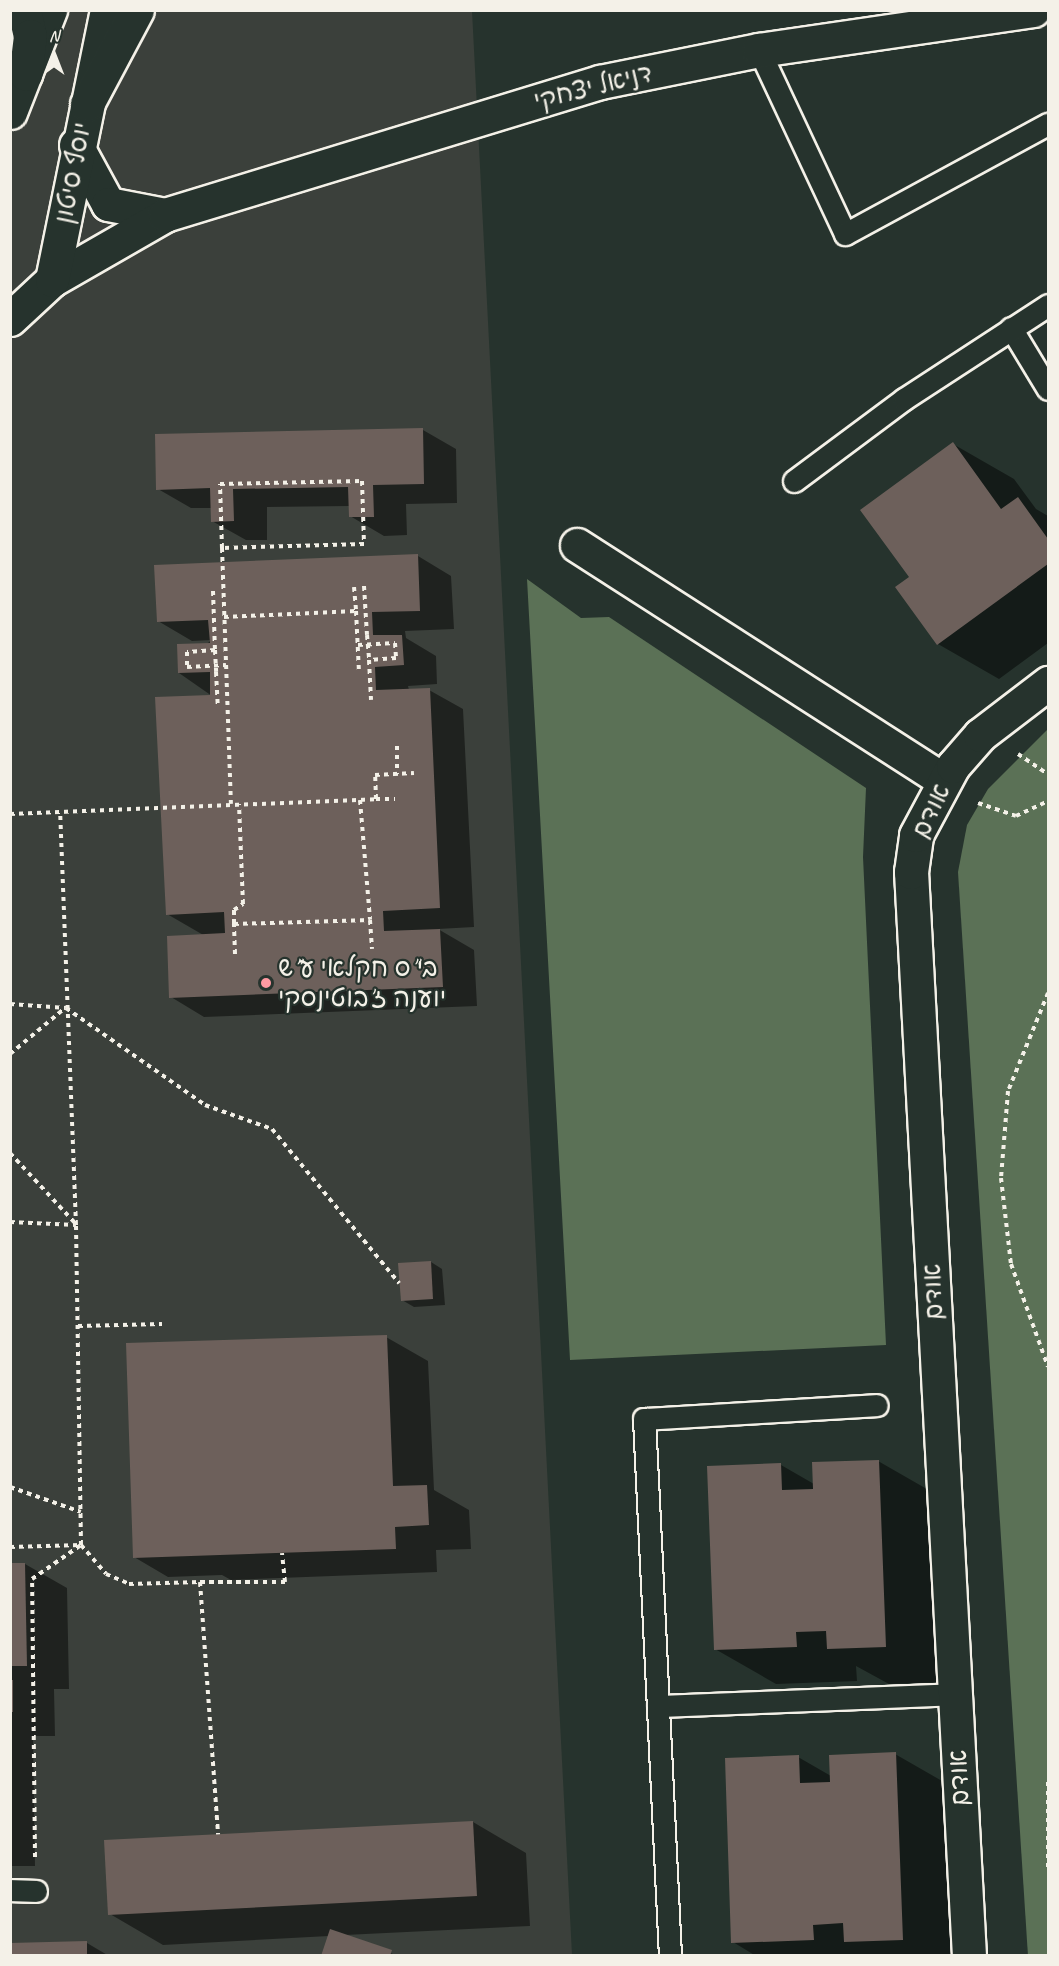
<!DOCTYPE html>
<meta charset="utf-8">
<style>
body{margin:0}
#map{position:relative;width:1059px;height:1966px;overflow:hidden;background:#26332d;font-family:Caveat,"Playpen Sans Hebrew",sans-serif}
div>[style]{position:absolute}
.built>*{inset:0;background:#3b403b}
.green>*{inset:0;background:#5b7156}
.shadow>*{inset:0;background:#0007}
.building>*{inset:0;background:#6d605b}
.path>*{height:4px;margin-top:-2px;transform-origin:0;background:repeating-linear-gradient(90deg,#f4f1e8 0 4.5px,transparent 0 9px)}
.roads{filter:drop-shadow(2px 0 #f4f1e8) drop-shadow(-2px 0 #f4f1e8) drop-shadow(0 2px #f4f1e8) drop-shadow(0 -2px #f4f1e8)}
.lane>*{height:21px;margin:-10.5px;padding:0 10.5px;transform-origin:10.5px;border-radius:10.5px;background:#26332d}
.street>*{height:33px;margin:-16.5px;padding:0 16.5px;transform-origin:16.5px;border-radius:16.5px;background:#26332d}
.secondary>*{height:33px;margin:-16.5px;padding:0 16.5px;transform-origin:16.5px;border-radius:16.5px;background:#26332d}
.path-bridge>*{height:4px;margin-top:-2px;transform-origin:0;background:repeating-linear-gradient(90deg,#f4f1e8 0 4.5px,transparent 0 9px)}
.dots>*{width:16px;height:16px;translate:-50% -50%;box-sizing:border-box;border:3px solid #26332d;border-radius:50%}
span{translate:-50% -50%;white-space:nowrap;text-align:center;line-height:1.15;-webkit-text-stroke:4.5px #26332d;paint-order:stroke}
.street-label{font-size:26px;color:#f4f1e8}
.poi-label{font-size:26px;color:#f4f1e8}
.left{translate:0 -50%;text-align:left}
.frame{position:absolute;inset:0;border:12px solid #f4f1e8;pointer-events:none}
.north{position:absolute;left:24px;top:24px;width:60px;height:60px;-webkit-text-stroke:4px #26332d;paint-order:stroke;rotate:0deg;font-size:16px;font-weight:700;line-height:24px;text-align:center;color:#f4f1e8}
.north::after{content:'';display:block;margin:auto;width:21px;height:27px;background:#f4f1e8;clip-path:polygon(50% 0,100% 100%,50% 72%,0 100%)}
</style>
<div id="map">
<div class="built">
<i style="clip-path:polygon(11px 11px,472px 11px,572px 1955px,11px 1956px)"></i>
</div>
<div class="green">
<i style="clip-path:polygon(527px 579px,581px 618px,609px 617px,866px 788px,863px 857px,886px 1345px,570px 1360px)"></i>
<i style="clip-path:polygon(1048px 729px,1048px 1955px,1028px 1956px,958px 872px,967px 825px,988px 789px)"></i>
</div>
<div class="shadow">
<i style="clip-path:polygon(423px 430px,456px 449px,457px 503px,406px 504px,407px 535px,384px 536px,350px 516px,350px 506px,267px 507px,267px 540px,246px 540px,212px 521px,212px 508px,191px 508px,158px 489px)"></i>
<i style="clip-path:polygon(953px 444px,1014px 479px,1036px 509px,1048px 516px,1048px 643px,999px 679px,938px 644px)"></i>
<i style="clip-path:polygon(418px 556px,451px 576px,454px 629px,405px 631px,406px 638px,436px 656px,437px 684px,408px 686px,409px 690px,429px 690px,463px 709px,474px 927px,438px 929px,474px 950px,477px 1006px,204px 1017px,171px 997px,205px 936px,167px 914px,212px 696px,179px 673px,211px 640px,192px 641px,158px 621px)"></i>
<i style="clip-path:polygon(431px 1262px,442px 1269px,445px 1305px,414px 1307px,402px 1300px)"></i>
<i style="clip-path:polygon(386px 1337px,428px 1361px,434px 1490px,469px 1510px,471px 1549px,436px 1550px,437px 1572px,231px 1580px,222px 1575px,168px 1577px,134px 1557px)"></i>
<i style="clip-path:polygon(878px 1461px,939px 1496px,946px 1682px,889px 1684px,856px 1666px,857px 1681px,776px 1684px,715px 1649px,781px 1465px,814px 1484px)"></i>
<i style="clip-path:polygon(10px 1564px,25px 1564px,67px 1588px,69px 1689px,54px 1689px,55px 1736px,33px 1736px,35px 1866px,10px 1866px)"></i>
<i style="clip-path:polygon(895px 1754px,956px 1789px,962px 1956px,756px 1956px,733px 1942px,798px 1757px,831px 1776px)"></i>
<i style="clip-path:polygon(473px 1822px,526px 1853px,530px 1926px,345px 1935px,398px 1956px,322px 1956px,329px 1936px,163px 1945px,110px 1914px)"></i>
<i style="clip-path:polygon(87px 1943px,109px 1956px,10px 1956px)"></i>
</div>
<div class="building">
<i style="clip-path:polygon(423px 428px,424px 484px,373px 485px,374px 517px,349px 517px,348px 487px,233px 489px,234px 521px,211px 522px,210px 488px,156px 490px,155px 434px)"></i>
<i style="clip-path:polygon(953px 442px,1001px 509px,1018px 497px,1048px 539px,1048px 564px,937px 645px,895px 587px,909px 577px,860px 510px)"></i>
<i style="clip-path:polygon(418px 554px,420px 611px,372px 612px,373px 635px,402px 635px,404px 665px,375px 667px,376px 690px,430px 688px,440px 908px,383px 911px,384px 931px,440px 929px,443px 987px,169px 998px,167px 936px,225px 933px,224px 912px,166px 915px,155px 697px,210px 695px,210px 672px,178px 673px,177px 644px,210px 643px,208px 620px,157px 622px,154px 565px)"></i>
<i style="clip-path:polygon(431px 1261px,433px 1299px,401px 1301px,398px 1263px)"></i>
<i style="clip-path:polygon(387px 1335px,393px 1486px,427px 1485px,429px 1525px,395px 1527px,396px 1549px,133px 1558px,126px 1343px)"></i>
<i style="clip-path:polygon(879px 1460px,886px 1647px,827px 1649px,826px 1631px,796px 1632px,797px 1647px,714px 1650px,707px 1466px,781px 1463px,782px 1490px,813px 1489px,812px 1462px)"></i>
<i style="clip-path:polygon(10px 1563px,25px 1563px,27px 1666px,10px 1666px)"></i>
<i style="clip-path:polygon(10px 1680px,13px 1680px,13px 1712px,10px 1712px)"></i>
<i style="clip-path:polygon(896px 1752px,903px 1940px,844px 1942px,843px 1923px,813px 1925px,814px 1940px,731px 1943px,725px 1758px,799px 1755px,800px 1783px,830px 1782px,829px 1755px)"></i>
<i style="clip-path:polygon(473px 1821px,477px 1896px,108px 1915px,104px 1840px)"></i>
<i style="clip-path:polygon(330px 1929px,392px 1950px,390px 1956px,321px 1956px)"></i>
<i style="clip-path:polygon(87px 1941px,87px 1956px,10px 1956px,10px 1943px)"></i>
</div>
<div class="path">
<i style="left:222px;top:548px;width:64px;rotate:-91.8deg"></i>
<i style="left:220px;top:484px;width:142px;rotate:-1.2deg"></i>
<i style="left:362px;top:481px;width:63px;rotate:88.2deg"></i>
<i style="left:364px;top:544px;width:142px;rotate:178.4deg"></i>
<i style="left:222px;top:548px;width:256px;rotate:88deg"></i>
<i style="left:364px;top:586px;width:49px;rotate:86.5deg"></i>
<i style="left:354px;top:587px;width:24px;rotate:85deg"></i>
<i style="left:213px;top:591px;width:59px;rotate:88.1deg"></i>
<i style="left:215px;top:650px;width:28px;rotate:176deg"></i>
<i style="left:187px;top:652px;width:15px;rotate:90deg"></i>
<i style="left:187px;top:667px;width:39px;rotate:-3deg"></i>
<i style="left:224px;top:617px;width:132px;rotate:-2.6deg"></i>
<i style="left:356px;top:611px;width:62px;rotate:87.2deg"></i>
<i style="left:358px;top:645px;width:37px;rotate:-3deg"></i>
<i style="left:395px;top:643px;width:15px;rotate:86deg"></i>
<i style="left:396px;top:658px;width:27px;rotate:176deg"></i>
<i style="left:369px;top:660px;width:40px;rotate:87.1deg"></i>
<i style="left:216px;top:672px;width:34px;rotate:87deg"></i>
<i style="left:397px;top:746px;width:28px;rotate:90deg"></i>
<i style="left:1018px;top:754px;width:36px;rotate:34deg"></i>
<i style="left:376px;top:799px;width:19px"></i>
<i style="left:360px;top:800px;width:120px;rotate:85.2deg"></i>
<i style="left:978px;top:803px;width:40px;rotate:18.9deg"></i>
<i style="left:1016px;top:816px;width:35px;rotate:-25deg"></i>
<i style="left:10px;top:814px;width:366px;rotate:-2.3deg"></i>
<i style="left:376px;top:799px;width:24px;rotate:-92deg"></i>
<i style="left:375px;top:775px;width:39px;rotate:-3deg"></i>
<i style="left:234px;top:924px;width:14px;rotate:-90deg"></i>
<i style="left:234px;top:910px;width:11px;rotate:-34deg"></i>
<i style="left:243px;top:904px;width:100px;rotate:-92.3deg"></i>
<i style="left:235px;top:954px;width:30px;rotate:-92deg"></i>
<i style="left:234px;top:924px;width:136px;rotate:-1.7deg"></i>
<i style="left:370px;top:920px;width:29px;rotate:86deg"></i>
<i style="left:1048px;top:993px;width:106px;rotate:112.2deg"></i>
<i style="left:1008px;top:1091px;width:87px;rotate:94.6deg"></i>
<i style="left:1001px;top:1178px;width:87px;rotate:83.4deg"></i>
<i style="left:1011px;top:1264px;width:109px;rotate:70.2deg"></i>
<i style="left:10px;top:1004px;width:56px;rotate:4.1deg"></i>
<i style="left:66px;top:1008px;width:169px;rotate:34.9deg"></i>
<i style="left:205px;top:1105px;width:71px;rotate:19.7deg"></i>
<i style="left:272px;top:1129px;width:200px;rotate:50.5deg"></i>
<i style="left:10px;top:1054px;width:72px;rotate:-39.9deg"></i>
<i style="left:10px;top:1153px;width:97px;rotate:47.1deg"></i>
<i style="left:10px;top:1222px;width:66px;rotate:2.6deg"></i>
<i style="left:78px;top:1326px;width:84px;rotate:-1.4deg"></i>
<i style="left:10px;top:1487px;width:75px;rotate:19.4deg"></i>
<i style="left:10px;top:1547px;width:71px;rotate:-1.6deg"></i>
<i style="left:81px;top:1545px;width:320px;rotate:-90.9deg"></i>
<i style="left:76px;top:1225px;width:413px;rotate:-92.2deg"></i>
<i style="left:200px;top:1582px;width:85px"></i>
<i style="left:285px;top:1582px;width:29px;rotate:-96deg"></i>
<i style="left:1048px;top:1782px;width:85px;rotate:90deg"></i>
<i style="left:35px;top:1857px;width:278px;rotate:-90.6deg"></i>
<i style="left:32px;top:1579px;width:60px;rotate:-34.8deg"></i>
<i style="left:81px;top:1545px;width:38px;rotate:49deg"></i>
<i style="left:106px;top:1574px;width:25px;rotate:23deg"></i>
<i style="left:129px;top:1584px;width:71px;rotate:-1.6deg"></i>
<i style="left:200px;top:1582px;width:253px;rotate:85.9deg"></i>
</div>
<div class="roads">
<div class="lane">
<i style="left:759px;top:50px;width:203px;rotate:64.9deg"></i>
<i style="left:845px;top:234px;width:231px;rotate:-28.5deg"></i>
<i style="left:1011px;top:328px;width:71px;rotate:58.8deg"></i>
<i style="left:794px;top:481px;width:137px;rotate:-36.7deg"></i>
<i style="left:904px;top:399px;width:172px;rotate:-33.1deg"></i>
<i style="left:658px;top:1706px;width:297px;rotate:-2.3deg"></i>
<i style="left:10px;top:1890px;width:26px;rotate:2deg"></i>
<i style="left:670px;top:1956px;width:538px;rotate:-92.77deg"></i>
<i style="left:644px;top:1419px;width:233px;rotate:-3.4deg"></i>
</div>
<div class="street">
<i style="left:10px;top:112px;width:110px;rotate:-68.6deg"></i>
<i style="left:76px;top:145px;width:67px;rotate:61.5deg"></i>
<i style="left:108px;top:204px;width:58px;rotate:10.9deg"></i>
<i style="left:52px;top:280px;width:130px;rotate:-29.9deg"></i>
<i style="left:165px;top:215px;width:455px;rotate:-17deg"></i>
<i style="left:600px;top:82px;width:162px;rotate:-11.4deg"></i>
<i style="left:759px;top:50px;width:277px;rotate:-8.3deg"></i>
<i style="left:10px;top:319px;width:57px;rotate:-42.9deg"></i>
<i style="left:52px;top:280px;width:276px;rotate:-78.5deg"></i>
<i style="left:577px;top:545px;width:436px;rotate:32.7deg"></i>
<i style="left:969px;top:1956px;width:1086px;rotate:-93.06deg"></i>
<i style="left:911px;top:872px;width:37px;rotate:-82deg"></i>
<i style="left:916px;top:835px;width:78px;rotate:-61.8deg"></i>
<i style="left:953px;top:766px;width:41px;rotate:-48.9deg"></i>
<i style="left:980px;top:735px;width:86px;rotate:-37.4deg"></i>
</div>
<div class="secondary">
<i style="left:24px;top:10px;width:27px;rotate:77deg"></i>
<i style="left:30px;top:36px;width:38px;rotate:97deg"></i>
<i style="left:87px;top:104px;width:106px;rotate:-62deg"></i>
</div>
</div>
<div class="path-bridge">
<i style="left:367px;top:635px;width:25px;rotate:85deg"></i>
<i style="left:215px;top:650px;width:22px;rotate:87deg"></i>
</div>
<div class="dots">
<i style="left:266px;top:983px;background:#ff9aa2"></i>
</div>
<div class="street-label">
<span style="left:593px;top:87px;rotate:-14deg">דניאל יצחקי</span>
<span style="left:73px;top:173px;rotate:-79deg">יוסף סיטון</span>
<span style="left:931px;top:811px;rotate:-65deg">אודם</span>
<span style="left:933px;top:1292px;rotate:-93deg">אודם</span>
<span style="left:959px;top:1778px;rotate:-93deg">אודם</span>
</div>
<div class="poi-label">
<span class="left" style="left:278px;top:983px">בי"ס חקלאי ע"ש<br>יוענה ז'בוטינסקי</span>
</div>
<div class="frame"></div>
<div class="north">N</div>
</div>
